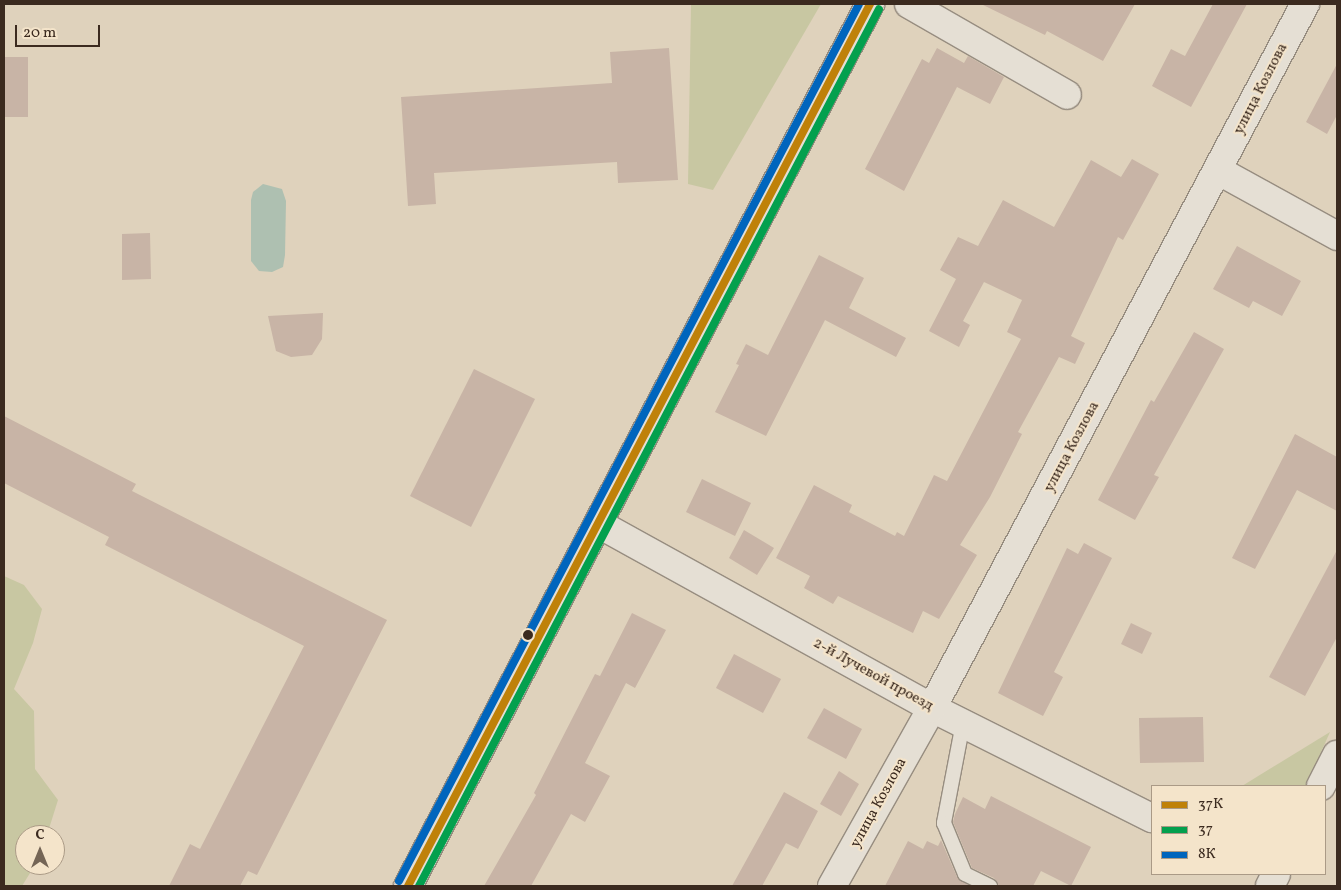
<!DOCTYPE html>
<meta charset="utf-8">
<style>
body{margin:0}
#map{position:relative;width:1341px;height:890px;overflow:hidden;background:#dfd2bc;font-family:Vollkorn,serif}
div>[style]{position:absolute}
.green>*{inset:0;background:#c8c7a2}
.water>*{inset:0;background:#aec0b1}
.building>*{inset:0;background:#c8b4a6}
.roads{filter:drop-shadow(1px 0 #978d80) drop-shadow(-1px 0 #978d80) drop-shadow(0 1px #978d80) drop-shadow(0 -1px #978d80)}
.lane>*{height:14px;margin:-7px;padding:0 7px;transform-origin:7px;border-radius:7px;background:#e5dfd4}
.street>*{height:28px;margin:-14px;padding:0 14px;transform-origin:14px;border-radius:14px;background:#e5dfd4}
.secondary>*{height:28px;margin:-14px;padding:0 14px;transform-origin:14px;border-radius:14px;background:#e5dfd4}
.bus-1>*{height:8px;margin:-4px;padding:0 4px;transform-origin:4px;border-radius:4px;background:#bf8109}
.bus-2>*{height:8px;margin:-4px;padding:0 4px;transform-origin:4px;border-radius:4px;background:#03a04e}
.bus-3>*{height:8px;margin:-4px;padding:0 4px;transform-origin:4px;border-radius:4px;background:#0065bd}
.dots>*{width:14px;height:14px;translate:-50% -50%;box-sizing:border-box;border:2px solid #f4e4ca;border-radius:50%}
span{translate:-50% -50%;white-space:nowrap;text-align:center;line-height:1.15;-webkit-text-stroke:4px #f4e4ca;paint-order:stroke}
.street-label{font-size:15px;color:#3b2a1f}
.frame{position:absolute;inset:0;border:5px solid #3b2a1f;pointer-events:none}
.legend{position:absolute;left:1151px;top:785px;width:175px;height:90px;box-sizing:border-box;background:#f4e4ca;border:1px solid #aa9a86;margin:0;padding:6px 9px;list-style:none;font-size:15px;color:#3b2a1f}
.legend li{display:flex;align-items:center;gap:10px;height:25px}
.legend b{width:25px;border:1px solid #aa9a86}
.north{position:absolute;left:15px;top:825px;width:50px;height:50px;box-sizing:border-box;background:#f4e4ca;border:1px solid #aa9a86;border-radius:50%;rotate:0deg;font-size:14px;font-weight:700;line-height:20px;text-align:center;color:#3b2a1f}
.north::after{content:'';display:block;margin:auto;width:18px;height:22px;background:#746556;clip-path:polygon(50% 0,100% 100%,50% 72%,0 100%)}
.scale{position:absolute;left:15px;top:25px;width:85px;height:22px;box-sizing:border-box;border:2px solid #3b2a1f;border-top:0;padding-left:6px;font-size:15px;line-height:18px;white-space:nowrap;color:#3b2a1f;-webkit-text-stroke:4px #f4e4ca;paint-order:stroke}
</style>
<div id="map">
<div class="green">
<i style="clip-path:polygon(691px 4px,821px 4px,713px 190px,688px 184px)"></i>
<i style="clip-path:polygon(4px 576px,24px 585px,42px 609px,33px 643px,14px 689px,34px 711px,35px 769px,58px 800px,47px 835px,25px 835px,25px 865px,35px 865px,22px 886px,4px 886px)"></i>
<i style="clip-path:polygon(1330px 732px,1306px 786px,1242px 786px)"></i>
</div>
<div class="water">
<i style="clip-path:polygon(263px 184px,282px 189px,286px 201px,285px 255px,283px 267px,272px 272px,259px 271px,251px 261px,251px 200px,253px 192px)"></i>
</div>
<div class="building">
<i style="clip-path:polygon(981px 4px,1135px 4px,1103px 61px,1047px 31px,1045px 35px)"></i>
<i style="clip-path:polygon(1213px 4px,1247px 4px,1191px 107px,1152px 86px,1171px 49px,1185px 56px)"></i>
<i style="clip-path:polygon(669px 48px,678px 180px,618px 183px,617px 162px,434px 173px,436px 204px,408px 206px,401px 97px,612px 83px,610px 52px)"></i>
<i style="clip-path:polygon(937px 48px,964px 63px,968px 56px,1004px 77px,990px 104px,957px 87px,904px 191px,865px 169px,922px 59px,929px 63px)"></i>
<i style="clip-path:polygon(4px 57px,28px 57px,28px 117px,4px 117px)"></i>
<i style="clip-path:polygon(1337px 64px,1337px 115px,1327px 134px,1306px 122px)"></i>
<i style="clip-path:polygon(1132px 159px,1159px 174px,1123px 240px,1118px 237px,1071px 336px,1085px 343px,1075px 364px,1059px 357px,1018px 432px,1022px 434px,990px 497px,960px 545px,977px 555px,939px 619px,923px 611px,913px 633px,838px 596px,833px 604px,804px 588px,810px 576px,776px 558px,814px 485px,852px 505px,849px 512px,895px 536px,897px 532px,904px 536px,934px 475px,947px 481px,1021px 339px,1007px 332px,1022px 300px,984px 282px,963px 321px,970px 325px,959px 347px,929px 331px,956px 279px,940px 270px,958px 237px,978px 246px,1003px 200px,1054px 227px,1091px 160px,1121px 177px)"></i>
<i style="clip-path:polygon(150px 233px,151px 279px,122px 280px,122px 234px)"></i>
<i style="clip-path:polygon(1237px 246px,1301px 281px,1282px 316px,1253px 301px,1249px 308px,1213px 289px)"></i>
<i style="clip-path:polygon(819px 255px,864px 278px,849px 308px,906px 338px,896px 357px,825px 320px,766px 436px,715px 412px,739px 365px,736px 364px,746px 344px,768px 355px)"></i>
<i style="clip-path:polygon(323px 313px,322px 339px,312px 355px,291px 357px,276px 351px,268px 316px)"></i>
<i style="clip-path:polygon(1194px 332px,1224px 349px,1154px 475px,1159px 477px,1135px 520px,1098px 500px,1151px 400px,1154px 402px)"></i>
<i style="clip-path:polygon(474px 369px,535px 399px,471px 527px,410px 496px)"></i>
<i style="clip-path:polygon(4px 416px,136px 484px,132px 491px,387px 620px,257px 875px,248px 871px,240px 886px,169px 886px,190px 844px,200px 849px,304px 646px,105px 545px,109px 537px,4px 483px)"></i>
<i style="clip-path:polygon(1295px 434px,1337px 457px,1337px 511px,1297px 490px,1255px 569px,1232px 558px)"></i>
<i style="clip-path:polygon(702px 479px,751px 503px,735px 536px,686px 512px)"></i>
<i style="clip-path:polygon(744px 530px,774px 548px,757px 575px,729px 558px)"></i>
<i style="clip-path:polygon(1084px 543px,1112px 558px,1054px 672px,1063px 677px,1043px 716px,998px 693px,1067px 548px,1078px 554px)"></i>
<i style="clip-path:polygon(1337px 550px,1337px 637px,1305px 696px,1269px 677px)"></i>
<i style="clip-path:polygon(632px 613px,666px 630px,635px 688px,626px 683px,585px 763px,610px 776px,585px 822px,571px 814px,531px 886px,484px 886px,536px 795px,534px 793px,595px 674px,600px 676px)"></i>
<i style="clip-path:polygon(1131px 623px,1152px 633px,1142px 654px,1121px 644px)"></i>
<i style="clip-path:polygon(734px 654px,781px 679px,763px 713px,716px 688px)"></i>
<i style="clip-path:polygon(824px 708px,862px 729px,846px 759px,807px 738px)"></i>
<i style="clip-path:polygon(1203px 717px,1204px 762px,1140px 763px,1139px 718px)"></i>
<i style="clip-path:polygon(839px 771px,859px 784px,841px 816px,820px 804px)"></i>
<i style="clip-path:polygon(784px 792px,818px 811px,798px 849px,786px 843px,762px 886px,732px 886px)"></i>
<i style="clip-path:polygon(991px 796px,1091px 847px,1071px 886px,1041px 871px,1033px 886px,999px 886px,994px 878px,972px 868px,953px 822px,955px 814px,963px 797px,985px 809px)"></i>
<i style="clip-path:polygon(941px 840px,957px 877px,970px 886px,885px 886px,908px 841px,923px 849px,927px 841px,938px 846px)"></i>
</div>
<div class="roads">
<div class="lane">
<i style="left:963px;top:723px;width:102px;rotate:100.8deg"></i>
<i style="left:944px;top:823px;width:55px;rotate:67.6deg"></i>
<i style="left:965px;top:874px;width:28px;rotate:26deg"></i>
</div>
<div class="street">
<i style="left:909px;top:4px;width:182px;rotate:29.9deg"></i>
<i style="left:1219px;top:171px;width:135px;rotate:28.8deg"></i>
<i style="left:599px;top:524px;width:380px;rotate:28.9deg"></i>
<i style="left:932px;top:708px;width:246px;rotate:26.6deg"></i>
<i style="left:1321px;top:786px;width:35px;rotate:-63deg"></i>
<i style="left:832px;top:886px;width:204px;rotate:-60.7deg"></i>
<i style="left:932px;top:708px;width:797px;rotate:-62.08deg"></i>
<i style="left:1270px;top:886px;width:13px;rotate:-63deg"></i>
</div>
<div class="secondary">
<i style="left:408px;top:886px;width:996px;rotate:-62.35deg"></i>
</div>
</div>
<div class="bus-1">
<i style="left:408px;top:886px;width:996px;rotate:-62.35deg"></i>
</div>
<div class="bus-2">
<i style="left:419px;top:886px;width:990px;rotate:-62.32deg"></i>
</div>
<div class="bus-3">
<i style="left:399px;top:881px;width:990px;rotate:-62.32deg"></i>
</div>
<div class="dots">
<i style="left:528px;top:635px;background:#3b2a1f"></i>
</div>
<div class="street-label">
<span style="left:1261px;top:89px;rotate:-63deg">улица Козлова</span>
<span style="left:1072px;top:447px;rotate:-62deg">улица Козлова</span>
<span style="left:873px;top:675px;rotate:29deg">2-й Лучевой проезд</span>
<span style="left:879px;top:803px;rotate:-61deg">улица Козлова</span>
</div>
<div class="frame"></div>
<ul class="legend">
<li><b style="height:6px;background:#bf8109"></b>37К</li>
<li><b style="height:6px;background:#03a04e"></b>37</li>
<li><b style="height:6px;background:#0065bd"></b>8К</li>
</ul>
<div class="north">С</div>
<div class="scale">20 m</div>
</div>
